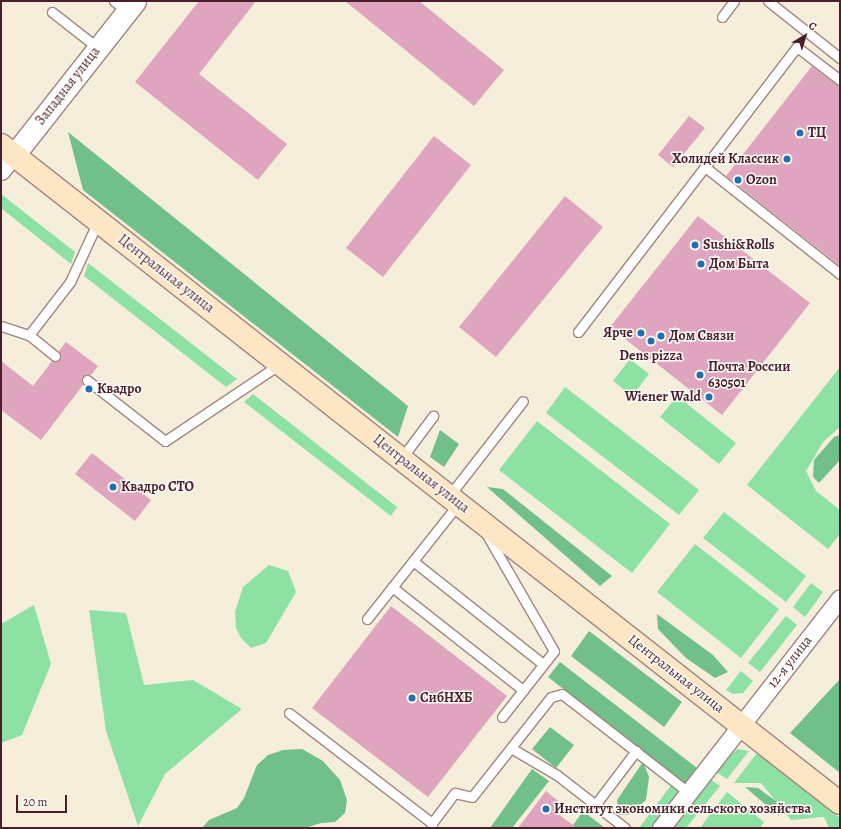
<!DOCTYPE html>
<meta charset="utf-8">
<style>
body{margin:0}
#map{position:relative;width:841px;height:829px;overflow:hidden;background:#f5eeda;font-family:Alegreya,serif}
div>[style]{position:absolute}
.green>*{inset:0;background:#8ce1a3}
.forest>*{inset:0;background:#71bf89}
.building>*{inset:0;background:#dfa5bf}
.roads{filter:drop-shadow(1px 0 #a08682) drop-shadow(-1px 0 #a08682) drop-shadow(0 1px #a08682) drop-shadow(0 -1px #a08682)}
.service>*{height:9px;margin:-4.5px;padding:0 4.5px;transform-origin:4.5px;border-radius:4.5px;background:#fff}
.minor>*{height:17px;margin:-8.5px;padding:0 8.5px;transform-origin:8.5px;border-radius:8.5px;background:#fff}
.tertiary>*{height:21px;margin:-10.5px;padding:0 10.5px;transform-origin:10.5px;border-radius:10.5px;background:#fff}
.secondary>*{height:22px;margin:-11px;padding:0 11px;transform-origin:11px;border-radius:11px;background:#fce6c4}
.dots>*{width:11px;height:11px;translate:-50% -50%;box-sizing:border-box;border:2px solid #fdfcf7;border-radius:50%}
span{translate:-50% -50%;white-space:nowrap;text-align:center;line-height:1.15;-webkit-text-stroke:3px #fdfcf7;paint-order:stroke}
.street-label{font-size:14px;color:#4a1f2b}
.poi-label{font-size:14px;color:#4a1f2b;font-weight:700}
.left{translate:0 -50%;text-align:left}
.right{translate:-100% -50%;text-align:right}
.frame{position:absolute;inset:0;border:2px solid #4a1f2b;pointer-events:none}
.north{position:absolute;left:785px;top:16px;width:40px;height:40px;-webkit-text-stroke:3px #fdfcf7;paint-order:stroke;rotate:38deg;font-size:11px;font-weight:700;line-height:16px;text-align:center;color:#4a1f2b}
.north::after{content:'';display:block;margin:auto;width:14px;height:18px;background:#4a1f2b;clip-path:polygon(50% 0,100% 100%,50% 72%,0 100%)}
.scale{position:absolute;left:16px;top:795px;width:51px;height:18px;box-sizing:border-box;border:2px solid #4a1f2b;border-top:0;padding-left:5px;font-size:12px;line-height:14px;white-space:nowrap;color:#4a1f2b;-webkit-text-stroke:3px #fdfcf7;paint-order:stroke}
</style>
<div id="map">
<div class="green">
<i style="clip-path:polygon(1px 194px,75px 252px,71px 264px,1px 208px)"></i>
<i style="clip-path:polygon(88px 263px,237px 379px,226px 387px,84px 276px)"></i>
<i style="clip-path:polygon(630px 359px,649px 374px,632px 396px,613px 381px)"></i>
<i style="clip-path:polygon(840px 367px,840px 427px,823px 442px,806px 471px,816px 491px,840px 510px,840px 534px,828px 549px,747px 485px)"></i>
<i style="clip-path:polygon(565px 387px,699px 490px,679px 515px,546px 413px)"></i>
<i style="clip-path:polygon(253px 394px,397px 507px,391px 516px,244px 402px)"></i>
<i style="clip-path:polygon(677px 396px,736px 443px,719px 464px,660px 417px)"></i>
<i style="clip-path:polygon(537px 421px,670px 524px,632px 573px,499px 470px)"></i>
<i style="clip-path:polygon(724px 512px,806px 576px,786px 602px,703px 538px)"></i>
<i style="clip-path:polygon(695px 544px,779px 609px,741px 658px,657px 592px)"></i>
<i style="clip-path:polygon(269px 565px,288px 571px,296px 592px,266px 643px,251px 648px,241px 638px,236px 628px,235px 612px,243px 587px)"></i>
<i style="clip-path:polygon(811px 583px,823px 592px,805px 617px,793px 607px)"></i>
<i style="clip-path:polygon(34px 605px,51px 664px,22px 735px,1px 743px,1px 624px)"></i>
<i style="clip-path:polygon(89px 610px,126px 613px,144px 685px,193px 680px,242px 709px,165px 774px,138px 826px,106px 731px)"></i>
<i style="clip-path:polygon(786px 616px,797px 625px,760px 672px,748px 663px)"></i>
<i style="clip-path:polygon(741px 671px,753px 681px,743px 693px,733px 694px,726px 690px)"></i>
<i style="clip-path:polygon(738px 749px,749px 751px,727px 779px,716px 772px,730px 755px)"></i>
<i style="clip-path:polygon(757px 753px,840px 818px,840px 828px,829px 828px,824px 817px,791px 820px,761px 783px,734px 783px)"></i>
<i style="clip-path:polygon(710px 779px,720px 786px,686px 828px,675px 828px,676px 822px)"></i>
<i style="clip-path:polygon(672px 784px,681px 790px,651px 828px,639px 828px)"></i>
<i style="clip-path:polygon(727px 792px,764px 822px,760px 828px,700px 828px)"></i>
</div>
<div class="forest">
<i style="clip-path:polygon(68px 132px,408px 406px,398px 437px,83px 190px)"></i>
<i style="clip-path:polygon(440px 430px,459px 444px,444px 467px,430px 457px)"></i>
<i style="clip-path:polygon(840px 435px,840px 460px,819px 483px,813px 477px,814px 460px,834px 437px)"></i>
<i style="clip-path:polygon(487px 487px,503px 489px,612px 576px,600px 586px)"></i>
<i style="clip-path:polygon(657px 614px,713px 655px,728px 672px,715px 678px,686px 658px,658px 629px)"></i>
<i style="clip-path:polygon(589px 631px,682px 702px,664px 727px,571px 656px)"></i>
<i style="clip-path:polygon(560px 662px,697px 768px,685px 784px,548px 677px)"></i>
<i style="clip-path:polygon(840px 679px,840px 773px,790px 733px)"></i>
<i style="clip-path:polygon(550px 727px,574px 745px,556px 768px,532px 749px)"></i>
<i style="clip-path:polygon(302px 749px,323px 761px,340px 780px,347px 800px,345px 813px,335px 822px,321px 823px,305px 828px,202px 828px,209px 820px,237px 808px,244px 798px,257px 765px,268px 755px,283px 750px)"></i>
<i style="clip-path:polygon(643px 762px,649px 777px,646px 800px,629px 815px,619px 815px,617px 800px)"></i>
<i style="clip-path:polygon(532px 769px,549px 781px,512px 828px,490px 828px)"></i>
<i style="clip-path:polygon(745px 787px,758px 788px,776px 801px,779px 816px)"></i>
<i style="clip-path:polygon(583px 811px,605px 828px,571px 828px)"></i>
</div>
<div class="building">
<i style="clip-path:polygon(199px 1px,256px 1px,199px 74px,287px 144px,258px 180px,135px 82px)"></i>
<i style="clip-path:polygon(345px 1px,419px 1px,504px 70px,474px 106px)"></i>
<i style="clip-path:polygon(812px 66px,840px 87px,840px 266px,726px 176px)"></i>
<i style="clip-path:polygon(689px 116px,705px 128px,673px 167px,658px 155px)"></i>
<i style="clip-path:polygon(434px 136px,471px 165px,383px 277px,346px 248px)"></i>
<i style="clip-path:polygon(565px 196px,603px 227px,496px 357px,459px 327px)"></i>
<i style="clip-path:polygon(698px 216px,810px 303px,722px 415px,610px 327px)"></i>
<i style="clip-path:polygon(66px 342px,98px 366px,91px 375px,82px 377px,83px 385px,41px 440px,1px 410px,1px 361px,33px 386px,52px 361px,60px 359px,59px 351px)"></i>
<i style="clip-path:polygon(92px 453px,151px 500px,135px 521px,75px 474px)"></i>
<i style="clip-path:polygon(391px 606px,507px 696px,428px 797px,312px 708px)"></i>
<i style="clip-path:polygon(546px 791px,563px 805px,557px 813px,577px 828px,518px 828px)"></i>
</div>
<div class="roads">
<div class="service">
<i style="left:114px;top:1px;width:16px;rotate:38deg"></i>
<i style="left:768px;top:1px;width:92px;rotate:38.4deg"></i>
<i style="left:52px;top:12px;width:58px;rotate:38deg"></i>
<i style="left:722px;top:17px;width:20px;rotate:-53deg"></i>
<i style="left:705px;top:167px;width:172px;rotate:38.4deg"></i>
<i style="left:1px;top:326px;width:29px;rotate:18deg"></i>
<i style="left:578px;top:332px;width:359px;rotate:-52.5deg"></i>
<i style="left:797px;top:47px;width:54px;rotate:37.5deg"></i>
<i style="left:55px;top:356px;width:33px;rotate:-141deg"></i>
<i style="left:29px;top:335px;width:67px;rotate:-52.3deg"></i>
<i style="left:70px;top:282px;width:67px;rotate:-65.3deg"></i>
<i style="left:87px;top:380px;width:99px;rotate:38deg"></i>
<i style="left:165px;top:441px;width:138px;rotate:-33.8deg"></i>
<i style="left:401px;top:459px;width:54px;rotate:-53.3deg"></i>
<i style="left:449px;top:496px;width:120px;rotate:-52.1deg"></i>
<i style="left:487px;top:535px;width:134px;rotate:60deg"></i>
<i style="left:554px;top:651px;width:84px;rotate:128.2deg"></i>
<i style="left:413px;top:561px;width:166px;rotate:38.4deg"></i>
<i style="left:392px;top:587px;width:167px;rotate:38.2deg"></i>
<i style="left:367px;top:619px;width:147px;rotate:-51.6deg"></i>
<i style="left:289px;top:713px;width:180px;rotate:37.6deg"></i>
<i style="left:432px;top:823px;width:5px;rotate:90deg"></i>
<i style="left:511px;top:748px;width:53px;rotate:30.4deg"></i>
<i style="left:557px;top:775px;width:86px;rotate:37.9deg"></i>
<i style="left:595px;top:805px;width:68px;rotate:-52.8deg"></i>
<i style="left:432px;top:823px;width:38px;rotate:-53deg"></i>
<i style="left:455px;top:793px;width:17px;rotate:13deg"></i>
<i style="left:472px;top:797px;width:127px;rotate:-51.7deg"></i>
<i style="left:551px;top:697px;width:11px;rotate:-15deg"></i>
<i style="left:562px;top:694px;width:160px;rotate:37.9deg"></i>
</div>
<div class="minor">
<i style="left:1px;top:171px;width:21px;rotate:-51deg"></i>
<i style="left:661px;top:828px;width:291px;rotate:-52.1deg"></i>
</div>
<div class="tertiary">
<i style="left:14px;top:155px;width:196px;rotate:-51.8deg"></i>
</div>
<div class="secondary">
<i style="left:1px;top:145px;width:1066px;rotate:38.11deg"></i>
</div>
</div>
<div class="dots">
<i style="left:800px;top:133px;background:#1f6fb2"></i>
<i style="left:787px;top:159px;background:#1f6fb2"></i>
<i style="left:738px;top:180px;background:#1f6fb2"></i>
<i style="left:695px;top:245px;background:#1f6fb2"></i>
<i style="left:701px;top:264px;background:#1f6fb2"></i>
<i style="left:641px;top:333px;background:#1f6fb2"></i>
<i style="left:661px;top:336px;background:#1f6fb2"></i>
<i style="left:651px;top:341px;background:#1f6fb2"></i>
<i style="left:700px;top:375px;background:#1f6fb2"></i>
<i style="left:89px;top:389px;background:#1f6fb2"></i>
<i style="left:709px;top:397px;background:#1f6fb2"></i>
<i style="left:113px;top:487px;background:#1f6fb2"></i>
<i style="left:412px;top:698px;background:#1f6fb2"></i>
<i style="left:546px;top:809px;background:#1f6fb2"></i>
</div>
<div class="street-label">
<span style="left:68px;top:86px;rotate:-52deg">Западная улица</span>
<span style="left:166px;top:274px;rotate:38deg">Центральная улица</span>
<span style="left:421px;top:474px;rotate:38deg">Центральная улица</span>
<span style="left:790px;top:662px;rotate:-52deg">12-я улица</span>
<span style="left:676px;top:674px;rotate:38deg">Центральная улица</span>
</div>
<div class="poi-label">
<span class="left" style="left:808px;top:133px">ТЦ</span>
<span class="right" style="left:779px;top:159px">Холидей Классик</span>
<span class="left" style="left:746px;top:180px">Ozon</span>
<span class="left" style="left:703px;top:245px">Sushi&amp;Rolls</span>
<span class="left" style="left:709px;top:264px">Дом Быта</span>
<span class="right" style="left:633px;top:333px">Ярче</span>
<span class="left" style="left:669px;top:336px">Дом Связи</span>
<span style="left:651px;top:356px">Dens pizza</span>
<span class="left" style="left:708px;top:375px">Почта России<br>630501</span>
<span class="left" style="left:97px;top:389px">Квадро</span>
<span class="right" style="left:701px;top:397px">Wiener Wald</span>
<span class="left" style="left:121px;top:487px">Квадро СТО</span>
<span class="left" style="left:420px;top:698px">СибНХБ</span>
<span class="left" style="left:554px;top:809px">Институт экономики сельского хозяйства</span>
</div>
<div class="frame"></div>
<div class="north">С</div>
<div class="scale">20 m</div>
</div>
